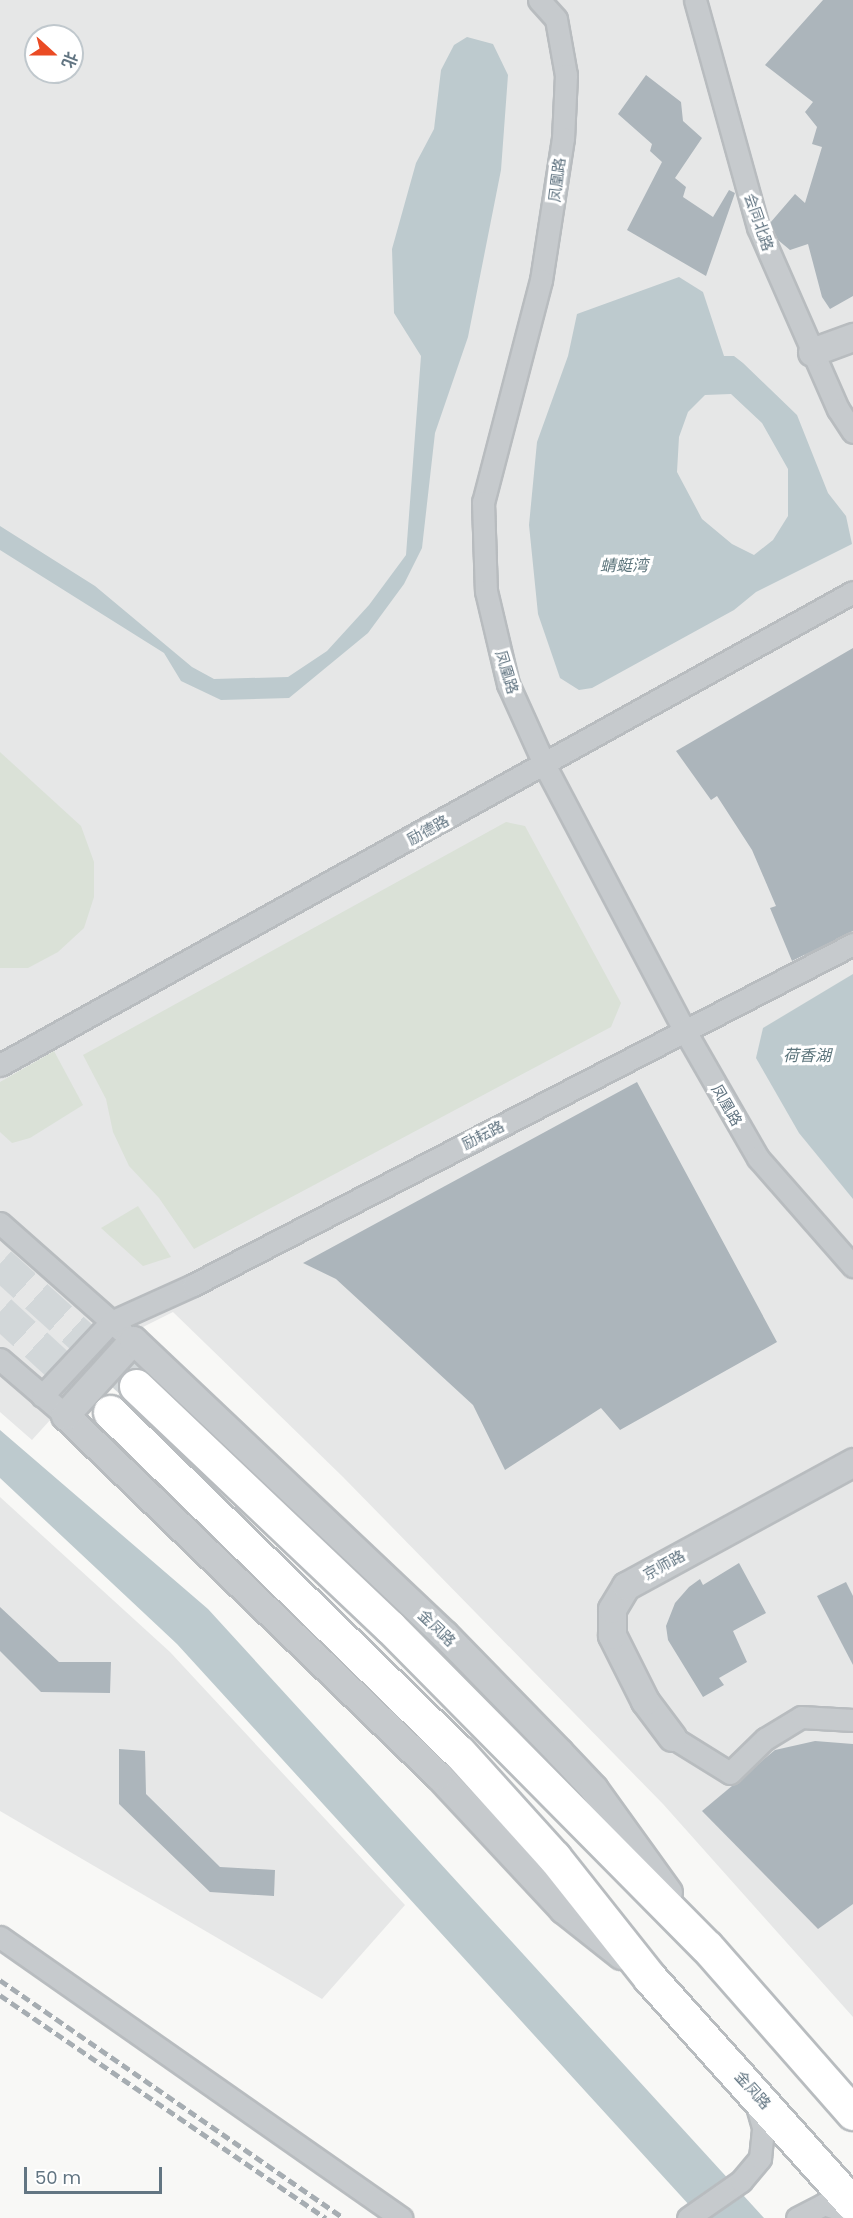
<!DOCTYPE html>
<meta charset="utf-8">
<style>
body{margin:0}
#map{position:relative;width:853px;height:2218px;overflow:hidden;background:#f8f8f6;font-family:Poppins,"Noto Sans SC",sans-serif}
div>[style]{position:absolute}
.built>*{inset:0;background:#e6e7e7}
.green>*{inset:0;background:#dae1d7}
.water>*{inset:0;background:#bdcace}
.building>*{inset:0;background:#acb5bb}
.trunk-tunnel>*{height:33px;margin-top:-16.5px;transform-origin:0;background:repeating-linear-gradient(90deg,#d2d7d9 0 33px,transparent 0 49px)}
.roads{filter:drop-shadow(2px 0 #b8bcbf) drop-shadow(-2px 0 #b8bcbf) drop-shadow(0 2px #b8bcbf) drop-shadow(0 -2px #b8bcbf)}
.minor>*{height:21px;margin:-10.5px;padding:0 10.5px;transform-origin:10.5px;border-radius:10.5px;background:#c6cacd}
.tertiary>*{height:27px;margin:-13.5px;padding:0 13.5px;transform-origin:13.5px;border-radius:13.5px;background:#c6cacd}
.trunk>*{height:33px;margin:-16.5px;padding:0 16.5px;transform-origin:16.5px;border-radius:16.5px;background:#fff}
.rail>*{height:4.5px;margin-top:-2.25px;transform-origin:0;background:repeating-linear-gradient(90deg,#a6adb2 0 9px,transparent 0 13.5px)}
span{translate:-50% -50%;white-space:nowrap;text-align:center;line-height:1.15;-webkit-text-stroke:6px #fff;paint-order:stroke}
.street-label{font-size:15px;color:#627582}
.water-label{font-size:16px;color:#5d757c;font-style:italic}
.north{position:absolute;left:24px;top:24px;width:60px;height:60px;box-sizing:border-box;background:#fff;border:2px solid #c0c8cd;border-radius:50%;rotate:111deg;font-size:16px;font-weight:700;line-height:24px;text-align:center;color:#627582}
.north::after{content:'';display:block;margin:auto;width:21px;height:27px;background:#ea4b24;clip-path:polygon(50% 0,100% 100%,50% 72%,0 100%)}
.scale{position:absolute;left:24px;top:2167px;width:138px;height:27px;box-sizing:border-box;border:3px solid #627582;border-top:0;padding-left:8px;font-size:18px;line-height:21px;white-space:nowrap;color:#627582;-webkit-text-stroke:4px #fff;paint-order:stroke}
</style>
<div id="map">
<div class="built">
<i style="clip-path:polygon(evenodd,0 0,853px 0,853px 2017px,663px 1804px,343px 1477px,173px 1312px,127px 1335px,32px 1440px,0 1412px,0 0,36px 36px,72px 36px,72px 72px,36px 72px,36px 36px)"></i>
<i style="clip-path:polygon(0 1497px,170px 1652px,405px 1905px,322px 1999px,0 1811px)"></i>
</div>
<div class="green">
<i style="clip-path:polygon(0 752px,81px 826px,94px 862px,94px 897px,84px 928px,58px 952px,28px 968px,0 968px)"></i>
<i style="clip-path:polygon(506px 822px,525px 826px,621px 1003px,611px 1027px,194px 1249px,159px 1198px,129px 1166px,113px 1132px,106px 1099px,83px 1055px)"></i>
<i style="clip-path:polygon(54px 1051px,83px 1105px,30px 1138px,12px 1143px,0 1132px,0 1082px)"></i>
<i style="clip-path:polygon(138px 1206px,171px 1257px,143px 1266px,101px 1228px)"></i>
</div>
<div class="water">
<i style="clip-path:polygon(467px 37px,493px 44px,508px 75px,501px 170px,468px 337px,435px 433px,422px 548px,404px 584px,368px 633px,289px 698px,221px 700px,181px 681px,164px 653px,0 550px,0 526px,95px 586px,192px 667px,214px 679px,288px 677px,327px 651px,369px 605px,406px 555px,421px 356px,394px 313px,392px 249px,416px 163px,434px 129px,441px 70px,454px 45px)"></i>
<i style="clip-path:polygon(evenodd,679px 277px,703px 292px,724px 356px,734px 356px,743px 363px,797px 415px,828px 493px,846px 516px,852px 544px,756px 592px,734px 610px,592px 688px,579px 690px,560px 678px,538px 614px,529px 525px,537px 442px,568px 356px,577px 314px,679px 277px,731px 394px,762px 423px,788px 469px,788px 516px,773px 540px,754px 555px,732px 544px,702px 519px,677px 472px,679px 437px,688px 412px,705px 395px,731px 394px)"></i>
<i style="clip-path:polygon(853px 974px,853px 1199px,799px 1133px,756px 1058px,763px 1028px)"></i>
<i style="clip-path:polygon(0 1430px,208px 1609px,764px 2218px,701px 2218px,177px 1644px,0 1478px)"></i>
</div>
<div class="building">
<i style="clip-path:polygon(823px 0,853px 0,853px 296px,830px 309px,822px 297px,808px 244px,790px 250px,778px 240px,770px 223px,795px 194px,805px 203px,822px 147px,812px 144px,817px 127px,805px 112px,813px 102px,765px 65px)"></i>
<i style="clip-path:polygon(646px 75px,681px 102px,683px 121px,702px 138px,675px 178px,686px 187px,683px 197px,713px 217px,729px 190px,735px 193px,706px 276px,627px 230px,662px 162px,650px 151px,652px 144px,618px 114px)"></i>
<i style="clip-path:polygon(853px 648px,853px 931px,792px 961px,770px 908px,776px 906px,752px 850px,717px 796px,711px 800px,676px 751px)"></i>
<i style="clip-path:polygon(637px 1082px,777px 1342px,620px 1430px,601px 1408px,505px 1470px,473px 1405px,336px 1279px,303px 1263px)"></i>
<i style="clip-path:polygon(739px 1563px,766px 1613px,733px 1631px,747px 1662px,719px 1678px,724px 1685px,703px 1697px,668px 1640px,666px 1626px,675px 1603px,689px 1587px,700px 1579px,703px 1585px)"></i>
<i style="clip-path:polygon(846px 1582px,853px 1596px,853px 1665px,817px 1596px)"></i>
<i style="clip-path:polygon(0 1607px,59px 1662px,111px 1662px,110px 1693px,41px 1692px,0 1651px)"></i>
<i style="clip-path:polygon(815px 1741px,853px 1744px,853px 1904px,818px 1929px,702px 1811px,775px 1750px)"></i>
<i style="clip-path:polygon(119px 1749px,145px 1751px,146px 1794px,220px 1867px,275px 1870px,274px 1896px,210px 1892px,119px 1804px)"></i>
</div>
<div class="trunk-tunnel">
<i style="left:0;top:1263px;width:183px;rotate:42.1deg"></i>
<i style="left:0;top:1311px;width:149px;rotate:42.6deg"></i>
</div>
<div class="roads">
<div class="minor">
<i style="left:539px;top:0;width:25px;rotate:48deg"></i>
<i style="left:556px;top:19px;width:57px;rotate:79.9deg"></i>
<i style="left:566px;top:75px;width:63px;rotate:92.7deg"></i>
<i style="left:563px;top:138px;width:144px;rotate:98.8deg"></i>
<i style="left:541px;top:280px;width:229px;rotate:104.6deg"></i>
<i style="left:483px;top:502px;width:89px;rotate:88.1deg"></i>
<i style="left:486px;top:591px;width:96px;rotate:76.7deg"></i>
<i style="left:508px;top:684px;width:90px;rotate:65.7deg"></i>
<i style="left:545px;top:766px;width:300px;rotate:62.2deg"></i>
<i style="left:685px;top:1031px;width:146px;rotate:60.1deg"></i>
<i style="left:758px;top:1158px;width:144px;rotate:48.7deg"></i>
<i style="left:695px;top:0;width:236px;rotate:74.5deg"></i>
<i style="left:758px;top:227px;width:199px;rotate:66.3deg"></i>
<i style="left:838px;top:409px;width:27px;rotate:57deg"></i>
<i style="left:0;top:1065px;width:975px;rotate:-29.01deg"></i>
<i style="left:0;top:1223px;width:162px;rotate:41.5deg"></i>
<i style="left:0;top:1359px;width:86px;rotate:40.7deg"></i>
<i style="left:42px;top:1396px;width:101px;rotate:-47deg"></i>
<i style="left:111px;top:1322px;width:90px;rotate:-24.3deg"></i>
<i style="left:193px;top:1285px;width:743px;rotate:-27.32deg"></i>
<i style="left:672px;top:1737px;width:68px;rotate:31.8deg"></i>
<i style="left:730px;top:1773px;width:49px;rotate:-44.2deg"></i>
<i style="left:765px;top:1739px;width:42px;rotate:-31.4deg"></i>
<i style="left:801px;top:1717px;width:52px;rotate:3.3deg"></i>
<i style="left:0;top:1937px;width:490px;rotate:35deg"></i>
<i style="left:688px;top:2218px;width:65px;rotate:-34.9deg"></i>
<i style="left:741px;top:2181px;width:30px;rotate:-50deg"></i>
<i style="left:760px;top:2158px;width:31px;rotate:-84deg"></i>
<i style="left:763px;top:2127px;width:26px;rotate:-106deg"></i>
<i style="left:797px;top:2218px;width:30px;rotate:-27deg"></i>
<i style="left:824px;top:2204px;width:31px;rotate:19deg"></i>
</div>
<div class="tertiary">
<i style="left:812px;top:352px;width:44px;rotate:-20.1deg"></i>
<i style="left:672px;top:1737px;width:45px;rotate:-126.9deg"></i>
<i style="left:645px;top:1701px;width:74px;rotate:-116.6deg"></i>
<i style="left:612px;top:1635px;width:26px;rotate:-90deg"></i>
<i style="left:612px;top:1609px;width:27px;rotate:-59deg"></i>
<i style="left:626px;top:1586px;width:259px;rotate:-28.6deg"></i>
<i style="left:621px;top:1955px;width:74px;rotate:-141.6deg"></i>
<i style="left:563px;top:1909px;width:183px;rotate:-133deg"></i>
<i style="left:438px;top:1775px;width:518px;rotate:-136.02deg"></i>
<i style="left:65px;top:1415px;width:101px;rotate:-47.8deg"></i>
<i style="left:133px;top:1340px;width:428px;rotate:43.4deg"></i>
<i style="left:444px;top:1634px;width:165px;rotate:45.7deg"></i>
<i style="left:559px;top:1752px;width:50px;rotate:46.6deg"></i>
<i style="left:593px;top:1788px;width:128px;rotate:54.2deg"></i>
</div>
<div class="trunk">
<i style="left:136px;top:1386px;width:350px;rotate:43.5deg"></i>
<i style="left:390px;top:1627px;width:450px;rotate:45.3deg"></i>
<i style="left:707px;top:1947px;width:221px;rotate:48.7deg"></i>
<i style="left:110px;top:1412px;width:487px;rotate:44.3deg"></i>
<i style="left:459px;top:1752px;width:142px;rotate:47.9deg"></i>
<i style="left:554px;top:1857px;width:154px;rotate:51.6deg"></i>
<i style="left:650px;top:1978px;width:304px;rotate:48.1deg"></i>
</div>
</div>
<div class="rail">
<i style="left:0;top:1980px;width:418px;rotate:34.7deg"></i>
<i style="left:0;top:1995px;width:395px;rotate:34.4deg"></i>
</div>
<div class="street-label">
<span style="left:557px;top:180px;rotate:-83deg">凤凰路</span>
<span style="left:759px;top:222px;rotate:71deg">会同北路</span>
<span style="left:507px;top:672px;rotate:73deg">凤凰路</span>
<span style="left:428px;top:830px;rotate:-29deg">励德路</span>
<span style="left:727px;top:1105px;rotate:60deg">凤凰路</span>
<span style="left:483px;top:1135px;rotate:-27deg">励耘路</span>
<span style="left:664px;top:1565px;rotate:-29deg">京师路</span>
<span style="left:437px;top:1628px;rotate:44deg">金凤路</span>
<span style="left:753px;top:2090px;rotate:48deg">金凤路</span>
</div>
<div class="water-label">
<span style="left:624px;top:566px">蜻蜓湾</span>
<span style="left:807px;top:1056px">荷香湖</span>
</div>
<div class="north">北</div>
<div class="scale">50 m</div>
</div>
